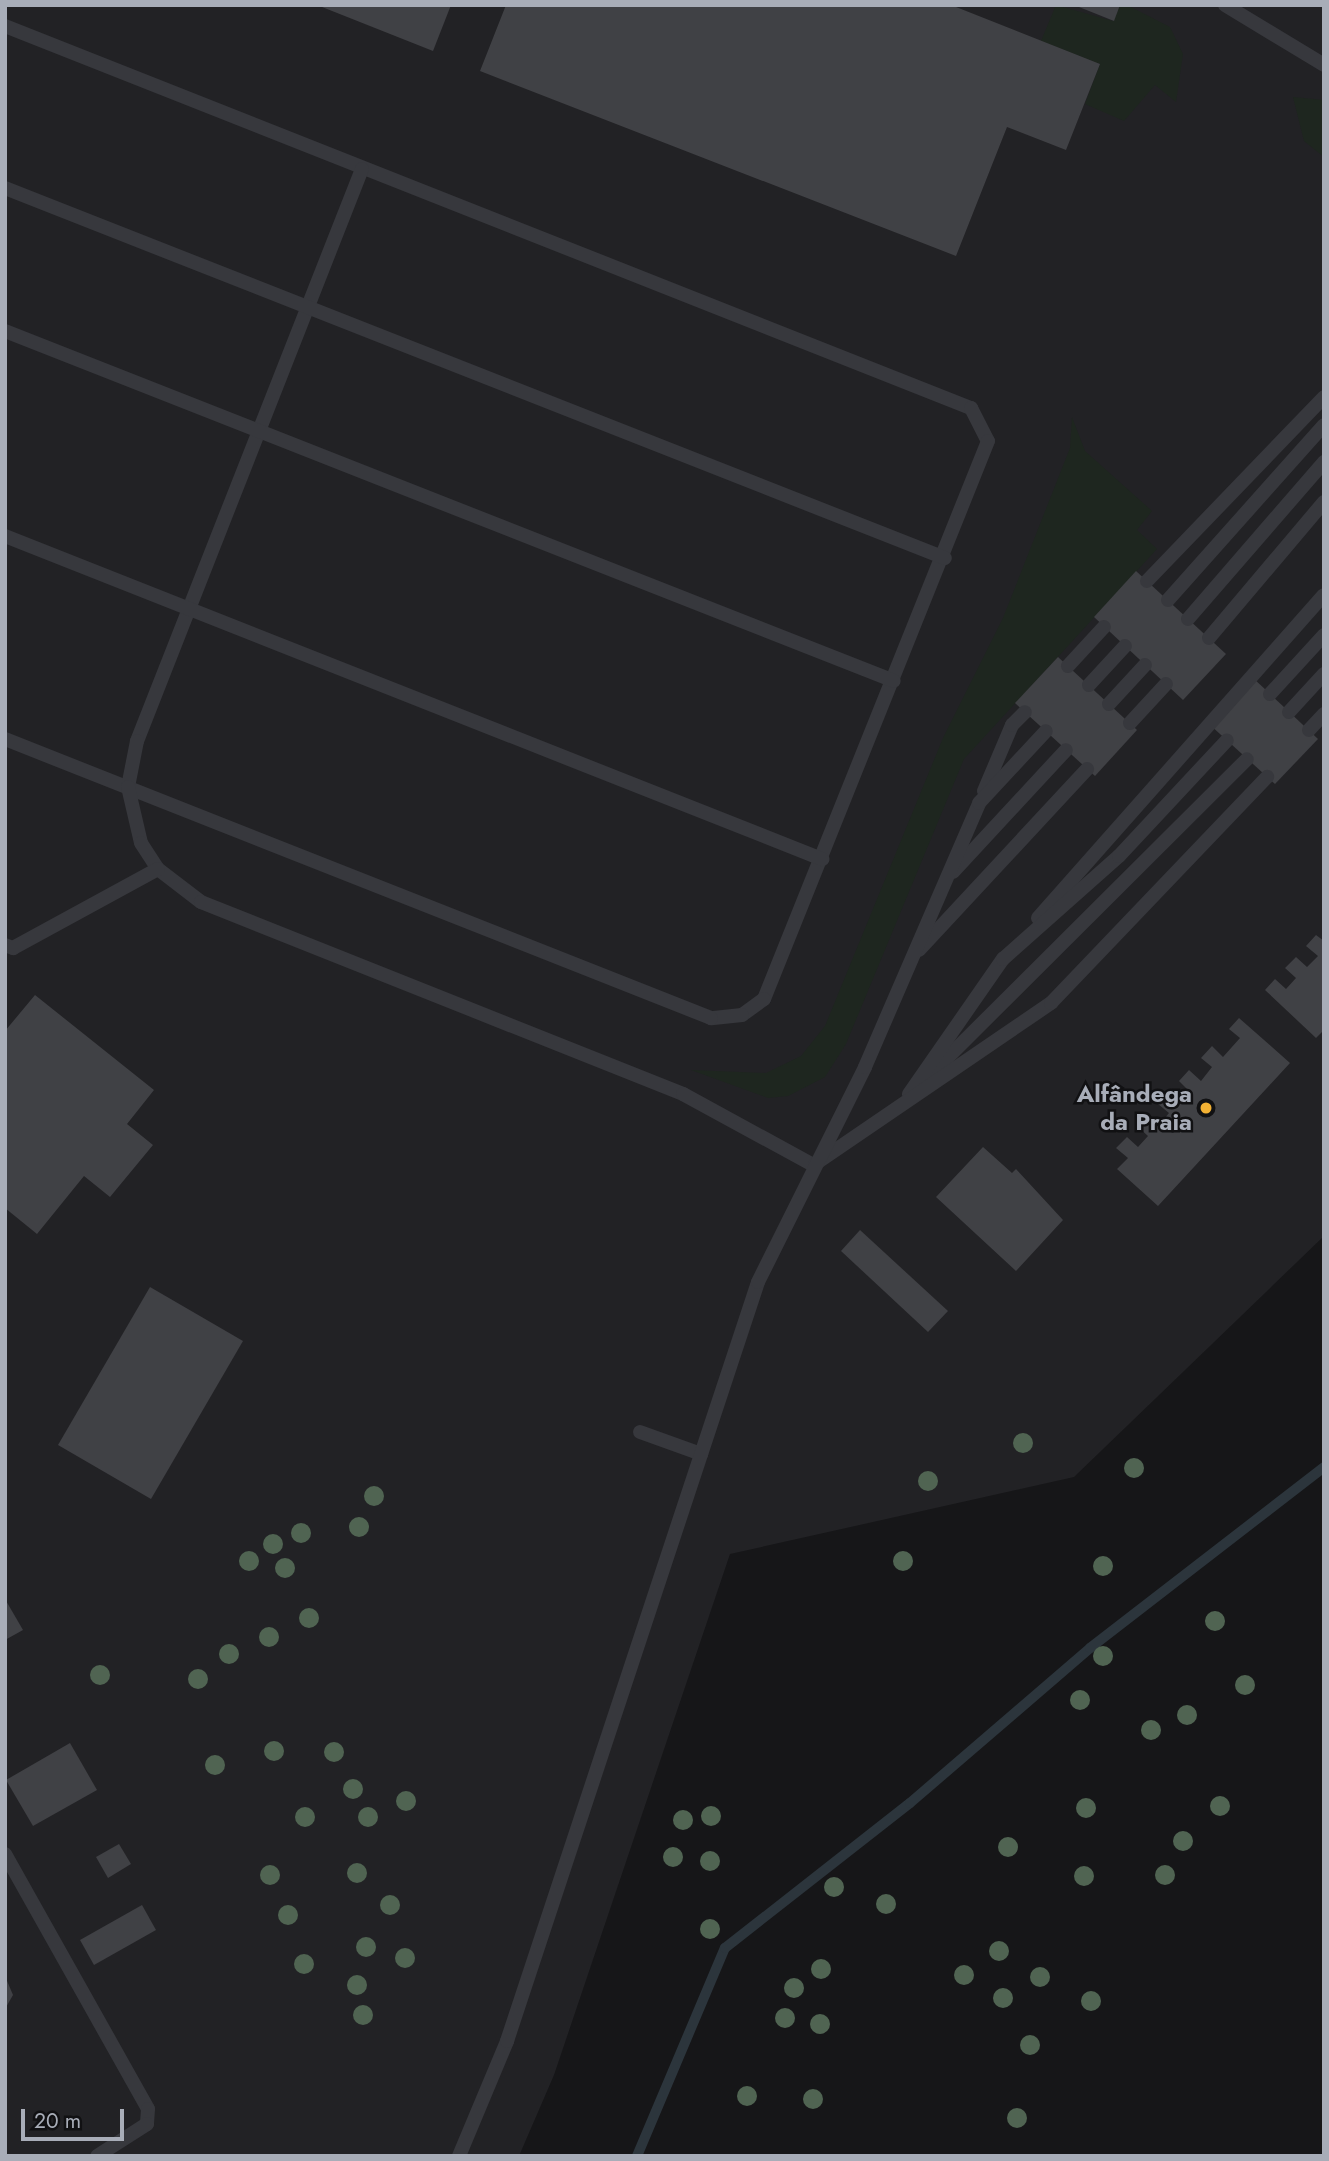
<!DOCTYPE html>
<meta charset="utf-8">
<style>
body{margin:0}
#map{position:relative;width:1329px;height:2161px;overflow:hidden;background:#161618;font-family:Jost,sans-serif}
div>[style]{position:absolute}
.built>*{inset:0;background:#222225}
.green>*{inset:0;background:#1e261f}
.stream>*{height:10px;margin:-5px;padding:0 5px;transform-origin:5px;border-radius:5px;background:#2c353c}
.building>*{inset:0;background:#404145}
.service>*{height:14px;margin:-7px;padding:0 7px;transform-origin:7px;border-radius:7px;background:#37383d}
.trees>*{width:20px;height:20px;margin:-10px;border-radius:50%;background:#506452}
.dots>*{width:19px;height:19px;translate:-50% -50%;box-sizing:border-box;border:4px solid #111113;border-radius:50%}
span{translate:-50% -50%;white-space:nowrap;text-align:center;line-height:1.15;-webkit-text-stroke:5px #111113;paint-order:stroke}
.poi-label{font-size:24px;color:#a8adb8;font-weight:700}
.right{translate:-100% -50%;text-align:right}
.frame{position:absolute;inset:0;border:7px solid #a8adb8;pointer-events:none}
.scale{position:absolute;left:21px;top:2109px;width:103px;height:32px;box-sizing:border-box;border:4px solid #a8adb8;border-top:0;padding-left:9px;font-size:21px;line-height:24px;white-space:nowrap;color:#a8adb8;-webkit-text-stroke:5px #111113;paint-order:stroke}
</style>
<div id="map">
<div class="built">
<i style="clip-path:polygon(5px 5px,1324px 5px,1324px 1236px,1074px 1477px,730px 1554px,554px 2075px,519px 2156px,5px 2156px)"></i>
</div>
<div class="green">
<i style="clip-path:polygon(1056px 5px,1113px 21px,1120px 5px,1127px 5px,1170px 27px,1183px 54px,1176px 102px,1155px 85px,1124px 121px,1085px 104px,1100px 64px,1041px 41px)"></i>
<i style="clip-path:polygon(1293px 97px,1324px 100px,1324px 157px,1304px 141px)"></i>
<i style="clip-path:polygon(1072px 417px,1085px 451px,1152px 511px,1137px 530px,1157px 549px,964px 759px,846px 1044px,825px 1077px,788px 1096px,768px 1098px,691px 1070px,766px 1073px,801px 1056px,825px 1026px,943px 738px,1003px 618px,1070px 448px)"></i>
</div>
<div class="stream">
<i style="left:637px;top:2156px;width:226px;rotate:-67.1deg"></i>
<i style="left:725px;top:1948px;width:235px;rotate:-38.1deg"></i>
<i style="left:910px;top:1803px;width:238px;rotate:-40.7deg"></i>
<i style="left:1090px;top:1648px;width:296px;rotate:-37.7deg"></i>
</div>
<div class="building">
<i style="clip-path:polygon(317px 5px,451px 5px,433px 51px)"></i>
<i style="clip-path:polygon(506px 5px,951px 5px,1100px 64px,1066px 150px,1007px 127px,956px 256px,480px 71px)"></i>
<i style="clip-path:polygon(1074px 5px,1120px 5px,1114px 21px)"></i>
<i style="clip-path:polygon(1136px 571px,1226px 654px,1183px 700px,1094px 617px)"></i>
<i style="clip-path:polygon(1058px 657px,1137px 730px,1095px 776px,1015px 703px)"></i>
<i style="clip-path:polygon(1252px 677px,1318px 739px,1275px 784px,1209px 724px)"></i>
<i style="clip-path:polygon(1316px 935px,1324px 941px,1324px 1030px,1316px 1038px,1265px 990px,1275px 979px,1286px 989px,1296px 978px,1285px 968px,1296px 957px,1307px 967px,1318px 956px,1306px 946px)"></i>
<i style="clip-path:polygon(35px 995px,154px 1090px,127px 1124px,153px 1145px,110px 1197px,84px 1176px,37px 1234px,5px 1208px,5px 1031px)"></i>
<i style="clip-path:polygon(1239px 1018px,1290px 1063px,1158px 1206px,1117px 1169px,1128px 1158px,1116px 1148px,1127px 1137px,1138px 1147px,1148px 1136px,1137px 1126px,1148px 1114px,1159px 1125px,1169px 1113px,1158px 1104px,1168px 1092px,1179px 1102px,1190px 1092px,1179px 1081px,1189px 1070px,1201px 1081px,1212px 1067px,1201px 1058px,1212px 1046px,1223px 1057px,1240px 1038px,1229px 1029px)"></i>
<i style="clip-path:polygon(983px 1147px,1012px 1173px,1016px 1169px,1063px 1220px,1016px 1271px,936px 1197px)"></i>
<i style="clip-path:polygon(860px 1230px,948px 1311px,928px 1332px,841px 1251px)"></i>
<i style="clip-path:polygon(150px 1287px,243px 1341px,151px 1499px,58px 1445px)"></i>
<i style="clip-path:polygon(5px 1599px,23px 1630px,5px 1640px)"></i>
<i style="clip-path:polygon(70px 1743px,97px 1790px,33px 1826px,6px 1780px)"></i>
<i style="clip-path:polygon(119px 1844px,131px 1864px,108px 1878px,96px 1857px)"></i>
<i style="clip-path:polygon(142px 1905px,156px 1930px,94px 1965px,80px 1940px)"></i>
<i style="clip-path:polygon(5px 1976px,13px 1995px,5px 2009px)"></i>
</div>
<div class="service">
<i style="left:1225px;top:5px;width:116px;rotate:31.2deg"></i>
<i style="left:5px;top:26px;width:1039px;rotate:21.58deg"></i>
<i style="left:971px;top:408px;width:37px;rotate:63deg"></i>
<i style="left:988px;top:441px;width:601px;rotate:111.87deg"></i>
<i style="left:764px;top:999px;width:27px;rotate:144deg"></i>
<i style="left:742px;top:1015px;width:31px;rotate:174deg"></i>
<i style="left:711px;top:1018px;width:759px;rotate:-158.44deg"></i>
<i style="left:362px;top:169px;width:615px;rotate:111.47deg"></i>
<i style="left:137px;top:741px;width:47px;rotate:101.1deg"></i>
<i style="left:128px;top:787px;width:57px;rotate:76.9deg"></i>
<i style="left:141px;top:843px;width:31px;rotate:57deg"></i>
<i style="left:158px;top:869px;width:54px;rotate:37.5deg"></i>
<i style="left:201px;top:902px;width:519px;rotate:21.72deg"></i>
<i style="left:683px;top:1094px;width:148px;rotate:28.6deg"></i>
<i style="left:5px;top:188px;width:1010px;rotate:21.49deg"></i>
<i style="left:5px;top:331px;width:955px;rotate:21.49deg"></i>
<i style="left:5px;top:536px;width:879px;rotate:21.57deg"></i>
<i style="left:1147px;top:581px;width:255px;rotate:-46.1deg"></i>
<i style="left:1168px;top:600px;width:234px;rotate:-48.3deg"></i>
<i style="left:1188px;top:619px;width:208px;rotate:-49.1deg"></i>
<i style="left:1209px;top:638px;width:178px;rotate:-49.8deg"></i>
<i style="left:1068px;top:666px;width:53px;rotate:-47.3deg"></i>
<i style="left:1089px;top:685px;width:53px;rotate:-47.3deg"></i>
<i style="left:1270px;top:694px;width:80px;rotate:-47.5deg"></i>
<i style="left:1109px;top:704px;width:53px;rotate:-47.3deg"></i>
<i style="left:1289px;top:712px;width:52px;rotate:-47.4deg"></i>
<i style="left:1130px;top:723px;width:53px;rotate:-47.3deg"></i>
<i style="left:1309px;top:730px;width:22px;rotate:-47deg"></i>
<i style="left:984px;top:791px;width:72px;rotate:-67deg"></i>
<i style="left:1012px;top:725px;width:18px;rotate:-45deg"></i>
<i style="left:953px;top:872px;width:166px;rotate:-47.2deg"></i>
<i style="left:1038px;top:918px;width:431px;rotate:-48.5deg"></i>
<i style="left:5px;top:945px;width:9px;rotate:21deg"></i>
<i style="left:13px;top:948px;width:165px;rotate:-28.6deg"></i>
<i style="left:919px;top:950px;width:247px;rotate:-47.1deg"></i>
<i style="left:928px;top:1077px;width:450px;rotate:-44.9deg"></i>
<i style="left:909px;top:1094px;width:165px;rotate:-55.2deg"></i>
<i style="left:1003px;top:959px;width:155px;rotate:-41.6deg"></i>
<i style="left:1119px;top:856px;width:158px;rotate:-47deg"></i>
<i style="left:815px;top:1164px;width:286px;rotate:-34.3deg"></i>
<i style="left:1051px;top:1003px;width:313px;rotate:-46.3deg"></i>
<i style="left:640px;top:1432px;width:65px;rotate:19.8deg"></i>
<i style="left:5px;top:1854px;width:292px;rotate:60.7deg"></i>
<i style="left:148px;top:2109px;width:15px;rotate:94deg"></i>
<i style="left:147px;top:2124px;width:59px;rotate:147.4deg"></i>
<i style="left:459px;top:2156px;width:125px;rotate:-67.3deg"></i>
<i style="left:507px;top:2041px;width:799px;rotate:-71.7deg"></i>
<i style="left:758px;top:1282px;width:240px;rotate:-63.5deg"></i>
<i style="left:865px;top:1067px;width:288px;rotate:-66.6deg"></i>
<i style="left:979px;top:803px;width:98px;rotate:-47.1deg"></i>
</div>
<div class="trees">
<i style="left:1023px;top:1443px"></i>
<i style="left:1134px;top:1468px"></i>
<i style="left:928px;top:1481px"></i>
<i style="left:374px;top:1496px"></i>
<i style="left:359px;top:1527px"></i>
<i style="left:301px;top:1533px"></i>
<i style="left:273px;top:1544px"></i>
<i style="left:249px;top:1561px"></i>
<i style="left:903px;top:1561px"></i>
<i style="left:1103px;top:1566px"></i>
<i style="left:285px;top:1568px"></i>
<i style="left:309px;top:1618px"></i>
<i style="left:1215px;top:1621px"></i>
<i style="left:269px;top:1637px"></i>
<i style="left:229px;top:1654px"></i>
<i style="left:1103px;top:1656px"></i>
<i style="left:100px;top:1675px"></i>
<i style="left:198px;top:1679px"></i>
<i style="left:1245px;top:1685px"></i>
<i style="left:1080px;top:1700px"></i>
<i style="left:1187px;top:1715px"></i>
<i style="left:1151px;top:1730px"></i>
<i style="left:274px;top:1751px"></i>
<i style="left:334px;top:1752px"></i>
<i style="left:215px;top:1765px"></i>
<i style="left:353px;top:1789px"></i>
<i style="left:406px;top:1801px"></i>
<i style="left:1220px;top:1806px"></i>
<i style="left:1086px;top:1808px"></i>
<i style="left:711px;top:1816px"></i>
<i style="left:305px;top:1817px"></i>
<i style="left:368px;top:1817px"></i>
<i style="left:683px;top:1820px"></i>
<i style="left:1183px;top:1841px"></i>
<i style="left:1008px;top:1847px"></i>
<i style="left:673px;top:1857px"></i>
<i style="left:710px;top:1861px"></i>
<i style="left:357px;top:1873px"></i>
<i style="left:270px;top:1875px"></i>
<i style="left:1165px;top:1875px"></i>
<i style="left:1084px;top:1876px"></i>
<i style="left:834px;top:1887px"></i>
<i style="left:886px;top:1904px"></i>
<i style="left:390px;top:1905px"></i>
<i style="left:288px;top:1915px"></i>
<i style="left:710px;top:1929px"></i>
<i style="left:366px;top:1947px"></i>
<i style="left:999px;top:1951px"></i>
<i style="left:405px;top:1958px"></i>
<i style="left:304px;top:1964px"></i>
<i style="left:821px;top:1969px"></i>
<i style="left:964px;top:1975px"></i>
<i style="left:1040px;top:1977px"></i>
<i style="left:357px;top:1985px"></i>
<i style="left:794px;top:1988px"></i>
<i style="left:1003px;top:1998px"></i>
<i style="left:1091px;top:2001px"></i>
<i style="left:363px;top:2015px"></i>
<i style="left:785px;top:2018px"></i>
<i style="left:820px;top:2024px"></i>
<i style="left:1030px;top:2045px"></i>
<i style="left:747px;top:2096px"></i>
<i style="left:813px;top:2099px"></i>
<i style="left:1017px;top:2118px"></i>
</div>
<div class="dots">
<i style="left:1206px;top:1108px;background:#f2b134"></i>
</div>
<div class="poi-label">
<span class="right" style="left:1192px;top:1108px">Alfândega<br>da Praia</span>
</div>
<div class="frame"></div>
<div class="scale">20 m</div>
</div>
